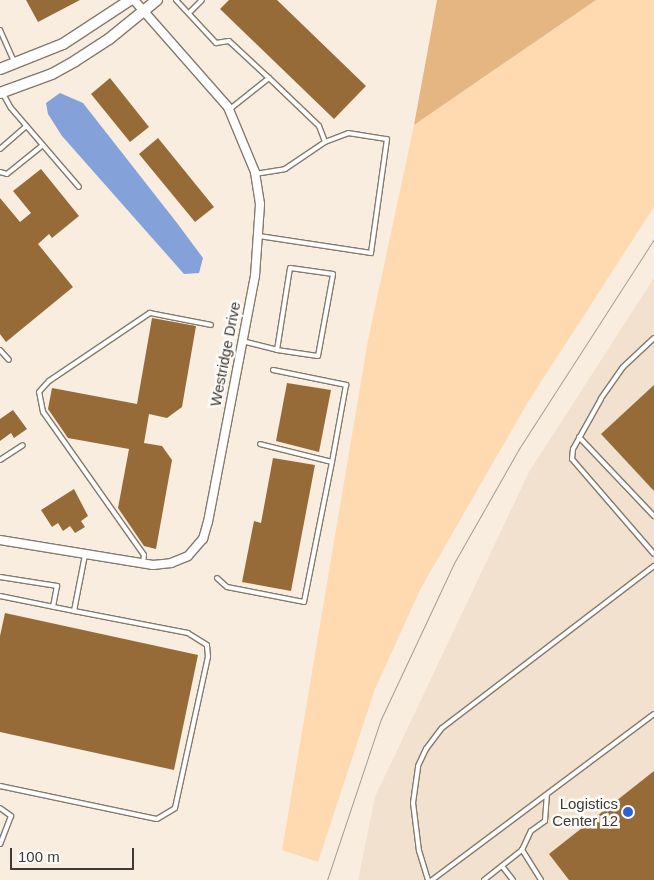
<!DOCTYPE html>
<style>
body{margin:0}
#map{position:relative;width:654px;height:880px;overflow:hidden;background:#f9ede0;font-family:Helvetica,sans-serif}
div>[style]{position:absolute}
.built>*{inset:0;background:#f1e1ce}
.green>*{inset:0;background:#ffdab1}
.forest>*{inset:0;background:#e5b681}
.water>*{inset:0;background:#84a2d9}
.building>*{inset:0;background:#966b37}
.roads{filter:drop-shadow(1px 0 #847a6e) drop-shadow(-1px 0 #847a6e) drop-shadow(0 1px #847a6e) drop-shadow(0 -1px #847a6e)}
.service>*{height:4px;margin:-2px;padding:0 2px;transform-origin:2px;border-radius:2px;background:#fff}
.minor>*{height:8px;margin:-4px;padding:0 4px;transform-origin:4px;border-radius:4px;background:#fff}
.secondary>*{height:10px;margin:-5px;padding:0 5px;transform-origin:5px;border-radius:5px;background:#fff}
.tram>*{height:1px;margin:-0.5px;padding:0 0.5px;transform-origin:0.5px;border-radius:0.5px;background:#a49c92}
.dots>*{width:14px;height:14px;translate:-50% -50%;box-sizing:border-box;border:2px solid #fefcf9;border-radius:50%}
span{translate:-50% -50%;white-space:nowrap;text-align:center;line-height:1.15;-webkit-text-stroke:5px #fefcf9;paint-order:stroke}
.street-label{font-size:15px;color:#3f3a35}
.poi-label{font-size:15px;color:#3f3a35}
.right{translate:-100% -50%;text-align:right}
.scale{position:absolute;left:10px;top:848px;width:124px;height:22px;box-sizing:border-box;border:2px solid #3f3a35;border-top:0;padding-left:6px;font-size:15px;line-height:18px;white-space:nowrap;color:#3f3a35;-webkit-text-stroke:4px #fefcf9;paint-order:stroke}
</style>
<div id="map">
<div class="built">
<i style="clip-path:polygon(654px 278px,654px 880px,358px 880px,375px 797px,529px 472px)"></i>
</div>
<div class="green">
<i style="clip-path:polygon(596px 0,654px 0,654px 207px,528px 402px,421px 588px,375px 689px,318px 862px,282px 850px,368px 340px,414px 125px)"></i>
</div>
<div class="forest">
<i style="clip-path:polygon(437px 0,596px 0,414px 125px)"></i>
</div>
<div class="water">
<i style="clip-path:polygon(60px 93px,83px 103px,177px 223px,203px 258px,199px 273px,184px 274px,62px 136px,48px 114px,46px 103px)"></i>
</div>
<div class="building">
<i style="clip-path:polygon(26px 0,80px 0,38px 22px)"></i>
<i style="clip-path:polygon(229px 0,277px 0,366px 86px,334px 119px,220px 9px)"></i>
<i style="clip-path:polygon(110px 78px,149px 127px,130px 142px,91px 94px)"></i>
<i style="clip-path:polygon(158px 138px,214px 207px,195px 222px,139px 154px)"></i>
<i style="clip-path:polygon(41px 169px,79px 216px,52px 238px,49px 234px,38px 244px,73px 287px,6px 342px,0 334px,0 198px,20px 222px,31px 213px,13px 191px)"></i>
<i style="clip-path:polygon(152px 318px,196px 326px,182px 407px,167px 418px,149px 414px,144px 443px,162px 446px,172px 460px,156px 549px,144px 546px,118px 508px,129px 449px,68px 438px,48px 409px,52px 388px,137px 404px)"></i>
<i style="clip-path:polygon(287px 383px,331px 390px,319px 452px,276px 441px)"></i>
<i style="clip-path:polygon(654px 385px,654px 491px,601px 434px)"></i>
<i style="clip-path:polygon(13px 410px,27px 429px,14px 438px,11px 433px,0 441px,0 419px)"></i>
<i style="clip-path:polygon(273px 458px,315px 465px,291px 591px,242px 582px,254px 521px,261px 523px)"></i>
<i style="clip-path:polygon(74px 489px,88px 516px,81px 521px,85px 527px,75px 533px,70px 526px,63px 531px,58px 523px,52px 527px,41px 510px)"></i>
<i style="clip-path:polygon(5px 613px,198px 655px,174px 770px,0 732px,0 636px)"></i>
<i style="clip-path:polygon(654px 771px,654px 880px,569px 880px,549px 854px)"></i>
</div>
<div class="roads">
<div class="service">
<i style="left:176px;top:0;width:59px;rotate:47.1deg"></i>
<i style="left:216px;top:43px;width:13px;rotate:-9deg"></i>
<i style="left:229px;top:41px;width:54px;rotate:42.8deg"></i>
<i style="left:269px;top:78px;width:69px;rotate:43.8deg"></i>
<i style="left:319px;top:126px;width:17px;rotate:69deg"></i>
<i style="left:189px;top:13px;width:18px;rotate:-45deg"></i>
<i style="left:0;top:30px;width:35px;rotate:66deg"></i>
<i style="left:2px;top:92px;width:18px;rotate:61deg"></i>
<i style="left:11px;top:108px;width:104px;rotate:49.3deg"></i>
<i style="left:230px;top:109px;width:50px;rotate:-38.5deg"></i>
<i style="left:0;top:149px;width:35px;rotate:-41deg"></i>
<i style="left:0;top:172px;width:7px;rotate:16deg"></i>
<i style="left:7px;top:174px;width:46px;rotate:-38.9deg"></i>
<i style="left:255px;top:174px;width:30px;rotate:-9deg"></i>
<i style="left:285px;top:169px;width:48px;rotate:-34deg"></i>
<i style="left:325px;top:142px;width:25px;rotate:-21deg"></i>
<i style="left:348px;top:133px;width:39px;rotate:9deg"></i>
<i style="left:387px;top:139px;width:115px;rotate:98deg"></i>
<i style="left:371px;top:253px;width:113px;rotate:-171.4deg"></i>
<i style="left:654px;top:338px;width:42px;rotate:136.9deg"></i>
<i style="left:623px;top:367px;width:39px;rotate:125deg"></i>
<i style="left:601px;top:399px;width:57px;rotate:119.2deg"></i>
<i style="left:573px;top:449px;width:10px;rotate:96deg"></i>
<i style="left:572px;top:459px;width:125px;rotate:49.2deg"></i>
<i style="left:242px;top:341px;width:36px;rotate:14deg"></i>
<i style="left:277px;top:350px;width:41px;rotate:8.3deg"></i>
<i style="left:318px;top:356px;width:83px;rotate:-79.6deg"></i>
<i style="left:333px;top:274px;width:43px;rotate:-172.1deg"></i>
<i style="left:290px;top:268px;width:83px;rotate:99deg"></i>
<i style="left:0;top:350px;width:13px;rotate:48deg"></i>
<i style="left:273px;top:370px;width:75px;rotate:11.6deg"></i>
<i style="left:346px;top:385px;width:78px;rotate:100.3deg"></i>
<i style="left:579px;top:437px;width:109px;rotate:46.5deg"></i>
<i style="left:0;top:460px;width:27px;rotate:-33deg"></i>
<i style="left:143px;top:563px;width:8px;rotate:-83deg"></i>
<i style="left:144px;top:555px;width:175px;rotate:-125.2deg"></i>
<i style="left:43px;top:412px;width:20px;rotate:-101deg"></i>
<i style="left:39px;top:392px;width:15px;rotate:-48deg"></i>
<i style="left:49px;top:381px;width:122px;rotate:-34deg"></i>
<i style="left:150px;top:313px;width:62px;rotate:11.1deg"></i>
<i style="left:0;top:577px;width:58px;rotate:9deg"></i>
<i style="left:57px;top:586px;width:21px;rotate:101deg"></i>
<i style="left:217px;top:578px;width:13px;rotate:42deg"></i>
<i style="left:227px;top:587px;width:78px;rotate:11deg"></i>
<i style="left:304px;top:602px;width:143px;rotate:-78.7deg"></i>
<i style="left:332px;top:462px;width:74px;rotate:-166deg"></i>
<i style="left:0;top:596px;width:76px;rotate:11.5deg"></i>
<i style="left:0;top:786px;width:160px;rotate:11.9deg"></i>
<i style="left:157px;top:819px;width:21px;rotate:-31deg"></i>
<i style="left:175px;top:808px;width:155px;rotate:-77.7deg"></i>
<i style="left:208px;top:657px;width:12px;rotate:-95deg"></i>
<i style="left:207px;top:645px;width:22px;rotate:-148deg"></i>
<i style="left:188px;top:633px;width:116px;rotate:-169.1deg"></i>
<i style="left:74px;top:611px;width:57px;rotate:-78.9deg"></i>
<i style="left:0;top:808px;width:14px;rotate:36deg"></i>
<i style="left:11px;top:816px;width:30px;rotate:111deg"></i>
<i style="left:502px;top:866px;width:18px;rotate:52deg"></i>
<i style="left:428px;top:880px;width:30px;rotate:-107deg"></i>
<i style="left:419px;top:851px;width:48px;rotate:-97.1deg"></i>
<i style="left:413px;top:803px;width:37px;rotate:-82deg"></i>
<i style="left:418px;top:766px;width:19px;rotate:-65deg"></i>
<i style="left:426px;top:749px;width:26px;rotate:-53deg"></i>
<i style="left:442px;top:728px;width:267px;rotate:-37.4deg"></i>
<i style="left:432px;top:880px;width:277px;rotate:-36.8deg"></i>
<i style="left:484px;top:880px;width:48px;rotate:-38.3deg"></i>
<i style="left:541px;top:880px;width:36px;rotate:-122deg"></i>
<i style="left:522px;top:850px;width:21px;rotate:-65deg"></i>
<i style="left:531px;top:831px;width:17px;rotate:-36deg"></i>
<i style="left:545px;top:821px;width:26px;rotate:-86deg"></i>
</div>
<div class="minor">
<i style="left:0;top:540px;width:155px;rotate:9.3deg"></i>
<i style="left:153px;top:565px;width:18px;rotate:-6deg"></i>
<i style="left:171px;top:563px;width:18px;rotate:-22deg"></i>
<i style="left:188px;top:556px;width:23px;rotate:-49deg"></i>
<i style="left:203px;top:539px;width:18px;rotate:-74deg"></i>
<i style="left:208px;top:522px;width:250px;rotate:-79.2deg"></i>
<i style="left:255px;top:276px;width:72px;rotate:-86deg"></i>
<i style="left:260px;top:204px;width:32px;rotate:-99deg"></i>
<i style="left:255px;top:172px;width:70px;rotate:-112.6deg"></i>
<i style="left:228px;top:107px;width:142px;rotate:-131.3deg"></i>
</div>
<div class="secondary">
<i style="left:0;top:69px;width:68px;rotate:-21.6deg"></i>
<i style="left:63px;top:44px;width:80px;rotate:-33.3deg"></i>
<i style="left:0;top:93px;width:55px;rotate:-20.1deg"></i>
<i style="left:52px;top:74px;width:26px;rotate:-29deg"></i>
<i style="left:75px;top:61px;width:40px;rotate:-32.9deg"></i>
<i style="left:109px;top:39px;width:62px;rotate:-39.1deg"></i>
</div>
</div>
<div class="tram">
<i style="left:327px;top:880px;width:170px;rotate:-71.5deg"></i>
<i style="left:381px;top:719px;width:172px;rotate:-64.9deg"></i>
<i style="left:454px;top:563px;width:133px;rotate:-60.4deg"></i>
<i style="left:520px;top:447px;width:247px;rotate:-57.2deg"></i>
</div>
<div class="dots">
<i style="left:628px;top:812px;background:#2d63d1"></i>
</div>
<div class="street-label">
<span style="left:225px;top:354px;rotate:-79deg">Westridge Drive</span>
</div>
<div class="poi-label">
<span class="right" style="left:618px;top:812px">Logistics<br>Center 12</span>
</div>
<div class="scale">100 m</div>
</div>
